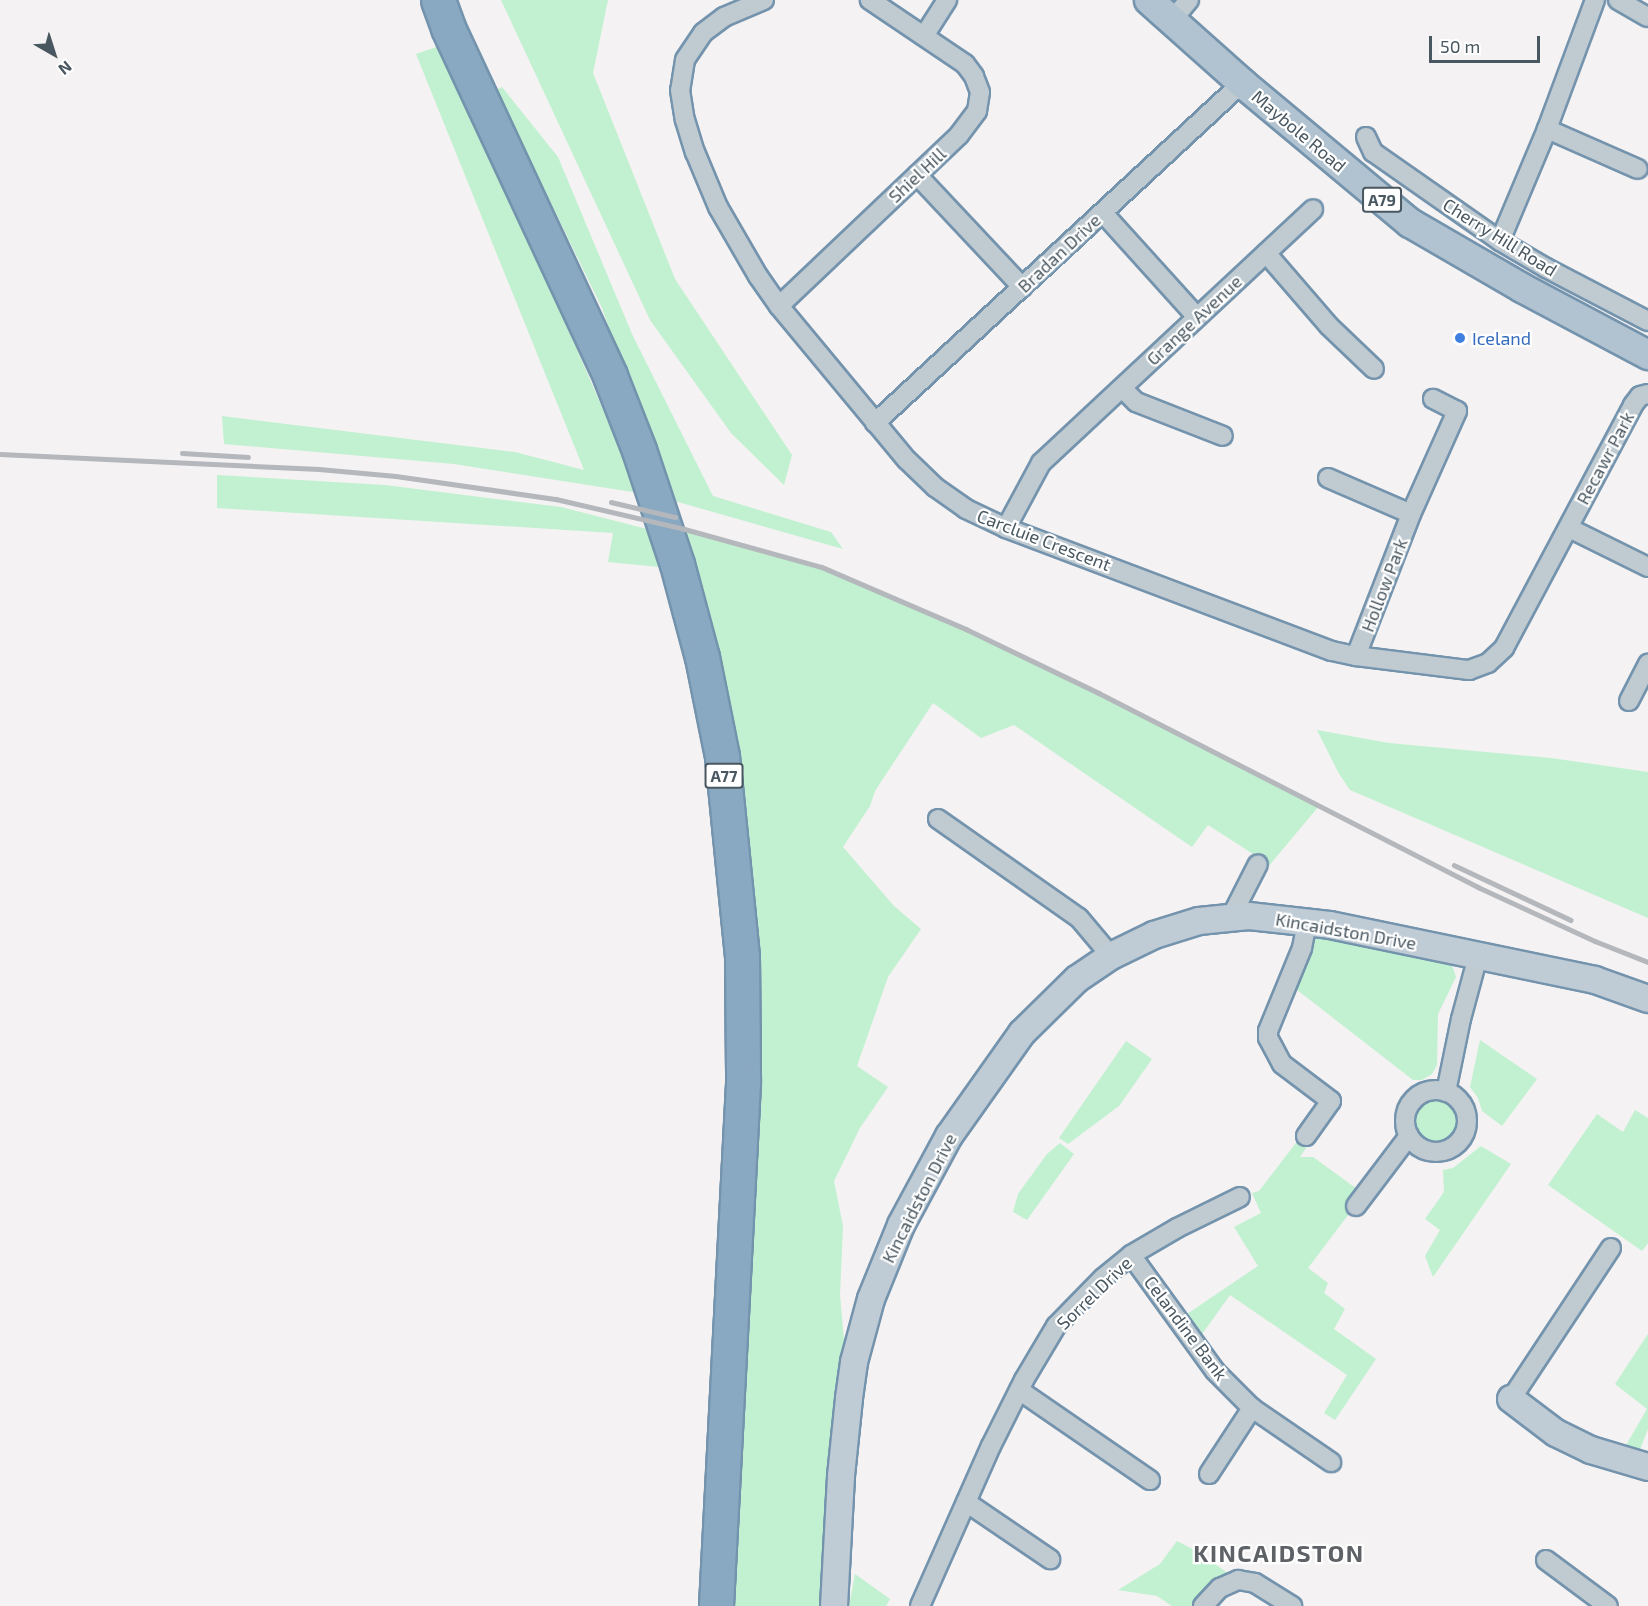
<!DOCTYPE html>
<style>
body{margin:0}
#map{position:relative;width:1648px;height:1606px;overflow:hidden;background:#f4f2f2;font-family:"Exo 2",sans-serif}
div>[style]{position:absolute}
.green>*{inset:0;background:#c1f1d0}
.round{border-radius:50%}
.roads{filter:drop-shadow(2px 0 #7493ad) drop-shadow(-2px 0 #7493ad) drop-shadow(0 2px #7493ad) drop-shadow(0 -2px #7493ad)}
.street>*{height:18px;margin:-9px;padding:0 9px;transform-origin:9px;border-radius:9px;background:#bfcad1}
.street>.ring{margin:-9px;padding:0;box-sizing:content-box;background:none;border:18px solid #bfcad1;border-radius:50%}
.secondary>*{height:26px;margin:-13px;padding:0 13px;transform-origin:13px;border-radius:13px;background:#bfcbd5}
.primary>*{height:28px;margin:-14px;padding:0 14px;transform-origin:14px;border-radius:14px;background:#b1c3d0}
.highway>*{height:33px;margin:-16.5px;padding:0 16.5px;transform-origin:16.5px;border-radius:16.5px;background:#89a8c1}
.rail>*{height:4.5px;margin:-2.25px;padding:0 2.25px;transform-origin:2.25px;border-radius:2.25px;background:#b4b7bc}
.dots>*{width:16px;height:16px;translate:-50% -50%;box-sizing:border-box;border:3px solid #fff;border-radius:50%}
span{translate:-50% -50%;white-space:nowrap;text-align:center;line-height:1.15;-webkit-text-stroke:4.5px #fff;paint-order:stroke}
.shield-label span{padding:2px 4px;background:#fff;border:2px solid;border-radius:4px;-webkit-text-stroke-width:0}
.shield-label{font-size:16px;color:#495760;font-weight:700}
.street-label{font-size:18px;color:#495760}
.shop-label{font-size:18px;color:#366cbe}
.left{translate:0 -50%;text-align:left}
.district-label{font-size:24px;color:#5e6267;font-weight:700;letter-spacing:1.5px}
.north{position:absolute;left:24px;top:24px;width:60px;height:60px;-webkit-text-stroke:4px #fff;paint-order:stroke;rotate:141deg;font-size:16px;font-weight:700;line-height:24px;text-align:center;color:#495760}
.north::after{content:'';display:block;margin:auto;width:21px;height:27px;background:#495760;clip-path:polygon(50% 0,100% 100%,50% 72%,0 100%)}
.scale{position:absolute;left:1429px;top:36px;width:111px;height:27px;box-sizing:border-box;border:3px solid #495760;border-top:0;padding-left:8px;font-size:18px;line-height:21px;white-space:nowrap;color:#495760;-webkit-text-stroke:4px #fff;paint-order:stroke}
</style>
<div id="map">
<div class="green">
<i style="clip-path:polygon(501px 0,608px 0,593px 73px,675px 279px,792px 455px,784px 485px,731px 433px,650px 320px)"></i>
<i style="clip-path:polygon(445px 44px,639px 493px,454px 464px,224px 444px,222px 416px,515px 452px,584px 470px,416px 54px)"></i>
<i style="clip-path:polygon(502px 87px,558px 157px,632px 334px,713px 496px,831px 532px,843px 549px,671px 500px,602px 308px,496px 90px)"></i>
<i style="clip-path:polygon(217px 475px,385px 485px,561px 507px,647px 529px,659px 567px,608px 562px,613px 533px,217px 508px)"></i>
<i style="clip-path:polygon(681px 528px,824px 568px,882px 591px,966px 629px,1319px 806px,1268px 867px,1258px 864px,1253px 854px,1208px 825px,1192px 847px,1014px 725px,981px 738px,933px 703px,875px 791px,870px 806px,843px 847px,894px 906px,921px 929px,888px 977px,857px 1066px,888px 1087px,860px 1128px,834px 1181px,843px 1226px,840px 1295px,849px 1398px,834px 1606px,716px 1606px,743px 1083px)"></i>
<i style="clip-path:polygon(1317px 730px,1389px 743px,1551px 758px,1648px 772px,1648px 918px,1350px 790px,1338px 772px)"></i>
<i style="clip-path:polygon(1319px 935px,1451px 962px,1456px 977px,1438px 1014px,1437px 1065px,1432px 1074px,1422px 1080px,1413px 1080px,1292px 986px,1312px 940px)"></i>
<i style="clip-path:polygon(1480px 1040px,1537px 1079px,1502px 1126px,1482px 1111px,1478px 1098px,1470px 1087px)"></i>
<i style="clip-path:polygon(1126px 1041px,1152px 1059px,1119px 1106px,1068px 1144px,1059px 1138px)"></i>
<i class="round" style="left:1414px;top:1098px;width:44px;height:44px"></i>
<i style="clip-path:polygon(1635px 1110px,1648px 1118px,1648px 1243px,1642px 1251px,1548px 1185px,1597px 1114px,1623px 1132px)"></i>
<i style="clip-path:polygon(1299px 1139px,1308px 1145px,1300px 1157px,1313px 1157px,1364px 1194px,1308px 1268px,1328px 1283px,1324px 1293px,1345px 1309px,1334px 1329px,1376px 1359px,1335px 1420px,1324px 1413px,1347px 1375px,1230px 1295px,1195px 1344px,1178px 1320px,1258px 1266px,1234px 1227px,1261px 1213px,1252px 1193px,1259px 1191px)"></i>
<i style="clip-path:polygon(1060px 1143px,1074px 1154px,1027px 1220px,1013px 1212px,1018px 1194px,1047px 1154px)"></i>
<i style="clip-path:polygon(1481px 1146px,1511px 1164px,1433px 1277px,1425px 1256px,1440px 1230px,1425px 1219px,1444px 1192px,1443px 1170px,1453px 1168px)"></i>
<i style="clip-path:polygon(1648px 1334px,1648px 1429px,1637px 1457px,1622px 1452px,1647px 1409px,1615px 1384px)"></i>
<i style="clip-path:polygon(1177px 1541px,1196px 1551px,1238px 1580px,1203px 1606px,1172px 1606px,1157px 1596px,1118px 1590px,1160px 1564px)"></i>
<i style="clip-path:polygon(855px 1574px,890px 1599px,886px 1606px,849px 1606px)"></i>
</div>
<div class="roads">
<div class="street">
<i style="left:764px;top:0;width:43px;rotate:157deg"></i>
<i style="left:724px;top:17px;width:26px;rotate:143deg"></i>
<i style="left:703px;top:33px;width:32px;rotate:124deg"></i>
<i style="left:685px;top:60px;width:30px;rotate:99deg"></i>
<i style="left:680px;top:90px;width:30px;rotate:81deg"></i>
<i style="left:685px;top:120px;width:34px;rotate:73deg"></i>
<i style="left:695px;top:152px;width:60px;rotate:67.3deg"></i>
<i style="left:718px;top:207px;width:80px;rotate:59.9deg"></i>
<i style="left:758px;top:276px;width:37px;rotate:55deg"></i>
<i style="left:779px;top:306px;width:200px;rotate:50.3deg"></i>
<i style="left:907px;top:460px;width:39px;rotate:44deg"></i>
<i style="left:935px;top:487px;width:38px;rotate:35deg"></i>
<i style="left:966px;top:509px;width:44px;rotate:25.4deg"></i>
<i style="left:1006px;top:528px;width:348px;rotate:20.7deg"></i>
<i style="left:1332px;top:651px;width:25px;rotate:12deg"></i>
<i style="left:1356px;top:656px;width:114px;rotate:7.1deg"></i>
<i style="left:1469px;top:670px;width:20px;rotate:-20deg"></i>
<i style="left:1488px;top:663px;width:22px;rotate:-43deg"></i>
<i style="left:1504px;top:648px;width:275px;rotate:-62deg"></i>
<i style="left:1633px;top:405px;width:11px;rotate:-52deg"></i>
<i style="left:1640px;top:396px;width:8px;rotate:-14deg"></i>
<i style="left:1618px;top:0;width:34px;rotate:30deg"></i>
<i style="left:1173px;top:19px;width:25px;rotate:-50deg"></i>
<i style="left:924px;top:36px;width:43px;rotate:-57.4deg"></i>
<i style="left:1547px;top:129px;width:99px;rotate:23.7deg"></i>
<i style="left:1366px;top:137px;width:17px;rotate:65deg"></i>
<i style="left:1373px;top:152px;width:155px;rotate:35deg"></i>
<i style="left:1500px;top:241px;width:53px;rotate:30.4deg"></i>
<i style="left:1546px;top:268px;width:115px;rotate:27.5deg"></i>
<i style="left:917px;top:175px;width:154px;rotate:46.8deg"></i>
<i style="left:1103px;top:213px;width:140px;rotate:47.9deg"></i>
<i style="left:1500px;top:241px;width:121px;rotate:-67.2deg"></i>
<i style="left:1547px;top:129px;width:138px;rotate:-69.6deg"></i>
<i style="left:1266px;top:253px;width:96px;rotate:49.2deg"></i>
<i style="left:1329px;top:326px;width:62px;rotate:43.7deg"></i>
<i style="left:779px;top:306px;width:248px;rotate:-43.5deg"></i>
<i style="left:959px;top:135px;width:30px;rotate:-53deg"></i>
<i style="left:977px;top:111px;width:19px;rotate:-81deg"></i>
<i style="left:980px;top:92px;width:17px;rotate:-111deg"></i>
<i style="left:974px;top:76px;width:15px;rotate:-127deg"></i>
<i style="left:965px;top:64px;width:115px;rotate:-146deg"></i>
<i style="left:1122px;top:388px;width:20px;rotate:45deg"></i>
<i style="left:1136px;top:402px;width:93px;rotate:21.3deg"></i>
<i style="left:875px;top:423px;width:500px;rotate:-42.81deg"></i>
<i style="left:1328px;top:478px;width:90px;rotate:23.4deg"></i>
<i style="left:1006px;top:528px;width:74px;rotate:-61.7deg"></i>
<i style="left:1041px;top:463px;width:372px;rotate:-43deg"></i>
<i style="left:1569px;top:528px;width:88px;rotate:26.3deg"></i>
<i style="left:1356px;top:656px;width:152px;rotate:-68.8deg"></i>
<i style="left:1411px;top:514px;width:113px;rotate:-65.9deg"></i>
<i style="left:1457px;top:411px;width:27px;rotate:-153deg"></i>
<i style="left:1629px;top:701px;width:42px;rotate:-62.8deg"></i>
<i style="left:938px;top:819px;width:172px;rotate:35.1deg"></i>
<i style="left:1079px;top:918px;width:50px;rotate:49.9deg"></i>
<i style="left:1231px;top:917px;width:59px;rotate:-63deg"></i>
<i class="ring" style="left:1405px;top:1090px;width:44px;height:44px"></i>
<i style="left:1446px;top:1092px;width:75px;rotate:-78.4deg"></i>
<i style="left:1461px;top:1019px;width:65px;rotate:-74.9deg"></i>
<i style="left:1306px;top:1136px;width:43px;rotate:-54.5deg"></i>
<i style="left:1331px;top:1101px;width:61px;rotate:-142.9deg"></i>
<i style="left:1282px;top:1064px;width:30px;rotate:-118deg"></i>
<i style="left:1268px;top:1038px;width:7px;rotate:-90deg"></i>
<i style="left:1268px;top:1031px;width:90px;rotate:-67.7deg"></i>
<i style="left:1302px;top:948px;width:26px;rotate:-79deg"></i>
<i style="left:1356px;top:1206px;width:88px;rotate:-52.9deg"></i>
<i style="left:1131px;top:1255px;width:143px;rotate:54.1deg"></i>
<i style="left:1215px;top:1371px;width:52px;rotate:45deg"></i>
<i style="left:1252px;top:1408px;width:96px;rotate:34.4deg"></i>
<i style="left:1019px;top:1390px;width:159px;rotate:34.5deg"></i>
<i style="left:1511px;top:1399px;width:181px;rotate:-56.5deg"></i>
<i style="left:1209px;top:1474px;width:79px;rotate:-56.9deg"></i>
<i style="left:966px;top:1502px;width:102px;rotate:34.2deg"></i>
<i style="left:1546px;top:1560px;width:77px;rotate:36.6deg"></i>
<i style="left:920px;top:1606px;width:175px;rotate:-66.1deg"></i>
<i style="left:991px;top:1446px;width:74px;rotate:-63.4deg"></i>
<i style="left:1024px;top:1380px;width:63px;rotate:-59.3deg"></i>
<i style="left:1056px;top:1326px;width:67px;rotate:-45.6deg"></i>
<i style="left:1103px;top:1278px;width:36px;rotate:-39deg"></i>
<i style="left:1131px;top:1255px;width:53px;rotate:-30.4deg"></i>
<i style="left:1177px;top:1228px;width:70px;rotate:-26.2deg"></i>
<i style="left:1203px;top:1606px;width:25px;rotate:-47deg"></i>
<i style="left:1220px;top:1588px;width:20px;rotate:-24deg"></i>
<i style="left:1238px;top:1580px;width:17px;rotate:10deg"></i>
<i style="left:1255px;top:1583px;width:44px;rotate:31.9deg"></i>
</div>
<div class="secondary">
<i style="left:1511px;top:1399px;width:56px;rotate:37.1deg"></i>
<i style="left:1556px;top:1433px;width:39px;rotate:26deg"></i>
<i style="left:1591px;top:1450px;width:59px;rotate:16.6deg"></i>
<i style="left:834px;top:1606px;width:130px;rotate:-86.9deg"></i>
<i style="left:841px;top:1476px;width:78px;rotate:-84.1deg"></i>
<i style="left:849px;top:1398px;width:36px;rotate:-82deg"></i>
<i style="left:854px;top:1362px;width:65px;rotate:-74.9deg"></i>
<i style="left:871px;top:1299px;width:80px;rotate:-67.9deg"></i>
<i style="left:901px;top:1225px;width:101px;rotate:-61.7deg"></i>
<i style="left:949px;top:1136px;width:126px;rotate:-54.7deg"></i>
<i style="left:1022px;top:1033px;width:77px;rotate:-44.5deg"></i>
<i style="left:1077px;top:979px;width:41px;rotate:-34.1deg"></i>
<i style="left:1111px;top:956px;width:48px;rotate:-26deg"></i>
<i style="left:1154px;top:935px;width:47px;rotate:-17.3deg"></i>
<i style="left:1199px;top:921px;width:50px;rotate:-5.7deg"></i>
<i style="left:1249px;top:916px;width:81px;rotate:6.3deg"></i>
<i style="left:1330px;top:925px;width:271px;rotate:11.7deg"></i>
<i style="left:1595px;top:980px;width:56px;rotate:19.7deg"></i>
</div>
<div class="primary">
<i style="left:1149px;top:0;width:125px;rotate:41.7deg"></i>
<i style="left:1242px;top:83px;width:219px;rotate:39.8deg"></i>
<i style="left:1410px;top:223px;width:129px;rotate:30.1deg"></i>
<i style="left:1522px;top:288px;width:143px;rotate:28deg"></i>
</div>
<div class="highway">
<i style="left:438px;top:0;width:30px;rotate:70deg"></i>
<i style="left:448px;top:28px;width:384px;rotate:65deg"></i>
<i style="left:610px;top:376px;width:79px;rotate:68.6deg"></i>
<i style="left:639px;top:450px;width:120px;rotate:71.6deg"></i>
<i style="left:677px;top:564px;width:96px;rotate:75deg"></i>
<i style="left:702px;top:657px;width:101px;rotate:78.6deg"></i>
<i style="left:722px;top:756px;width:202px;rotate:84.3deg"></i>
<i style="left:742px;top:957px;width:126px;rotate:89.5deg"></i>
<i style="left:743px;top:1083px;width:524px;rotate:92.96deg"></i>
</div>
</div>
<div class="rail">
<i style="left:182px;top:453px;width:66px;rotate:3.5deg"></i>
<i style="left:0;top:454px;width:319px;rotate:2.7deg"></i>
<i style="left:319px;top:469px;width:77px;rotate:5.2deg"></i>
<i style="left:396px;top:476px;width:162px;rotate:8.2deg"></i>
<i style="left:556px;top:499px;width:128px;rotate:13.1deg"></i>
<i style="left:681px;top:528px;width:146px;rotate:15.5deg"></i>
<i style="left:822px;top:567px;width:157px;rotate:23.3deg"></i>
<i style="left:966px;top:629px;width:148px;rotate:25.7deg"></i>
<i style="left:1099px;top:693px;width:426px;rotate:27.1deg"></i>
<i style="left:1478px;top:887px;width:129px;rotate:24.8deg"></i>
<i style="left:1595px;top:941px;width:57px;rotate:21.6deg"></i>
<i style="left:611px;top:502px;width:66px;rotate:13.2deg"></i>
<i style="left:1454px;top:865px;width:129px;rotate:25.2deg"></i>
</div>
<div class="dots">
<i style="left:1460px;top:338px;background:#3f7fe0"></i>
</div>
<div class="shield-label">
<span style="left:1382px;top:200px">A79</span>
<span style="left:724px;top:776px">A77</span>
</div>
<div class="street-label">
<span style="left:1299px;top:131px;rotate:40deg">Maybole Road</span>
<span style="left:917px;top:175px;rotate:-43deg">Shiel Hill</span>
<span style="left:1500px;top:237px;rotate:32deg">Cherry Hill Road</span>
<span style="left:1059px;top:253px;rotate:-43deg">Bradan Drive</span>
<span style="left:1194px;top:320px;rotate:-43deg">Grange Avenue</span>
<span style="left:1605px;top:458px;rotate:-62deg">Recawr Park</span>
<span style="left:1044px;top:540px;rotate:21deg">Carcluie Crescent</span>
<span style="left:1384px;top:585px;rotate:-69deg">Hollow Park</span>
<span style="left:1346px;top:931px;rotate:10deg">Kincaidston Drive</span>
<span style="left:919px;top:1198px;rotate:-63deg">Kincaidston Drive</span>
<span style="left:1094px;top:1293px;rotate:-44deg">Sorrel Drive</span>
<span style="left:1186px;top:1328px;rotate:53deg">Celandine Bank</span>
</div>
<div class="shop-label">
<span class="left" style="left:1472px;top:338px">Iceland</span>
</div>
<div class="district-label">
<span style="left:1279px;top:1553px">KINCAIDSTON</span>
</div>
<div class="north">N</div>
<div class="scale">50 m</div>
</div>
